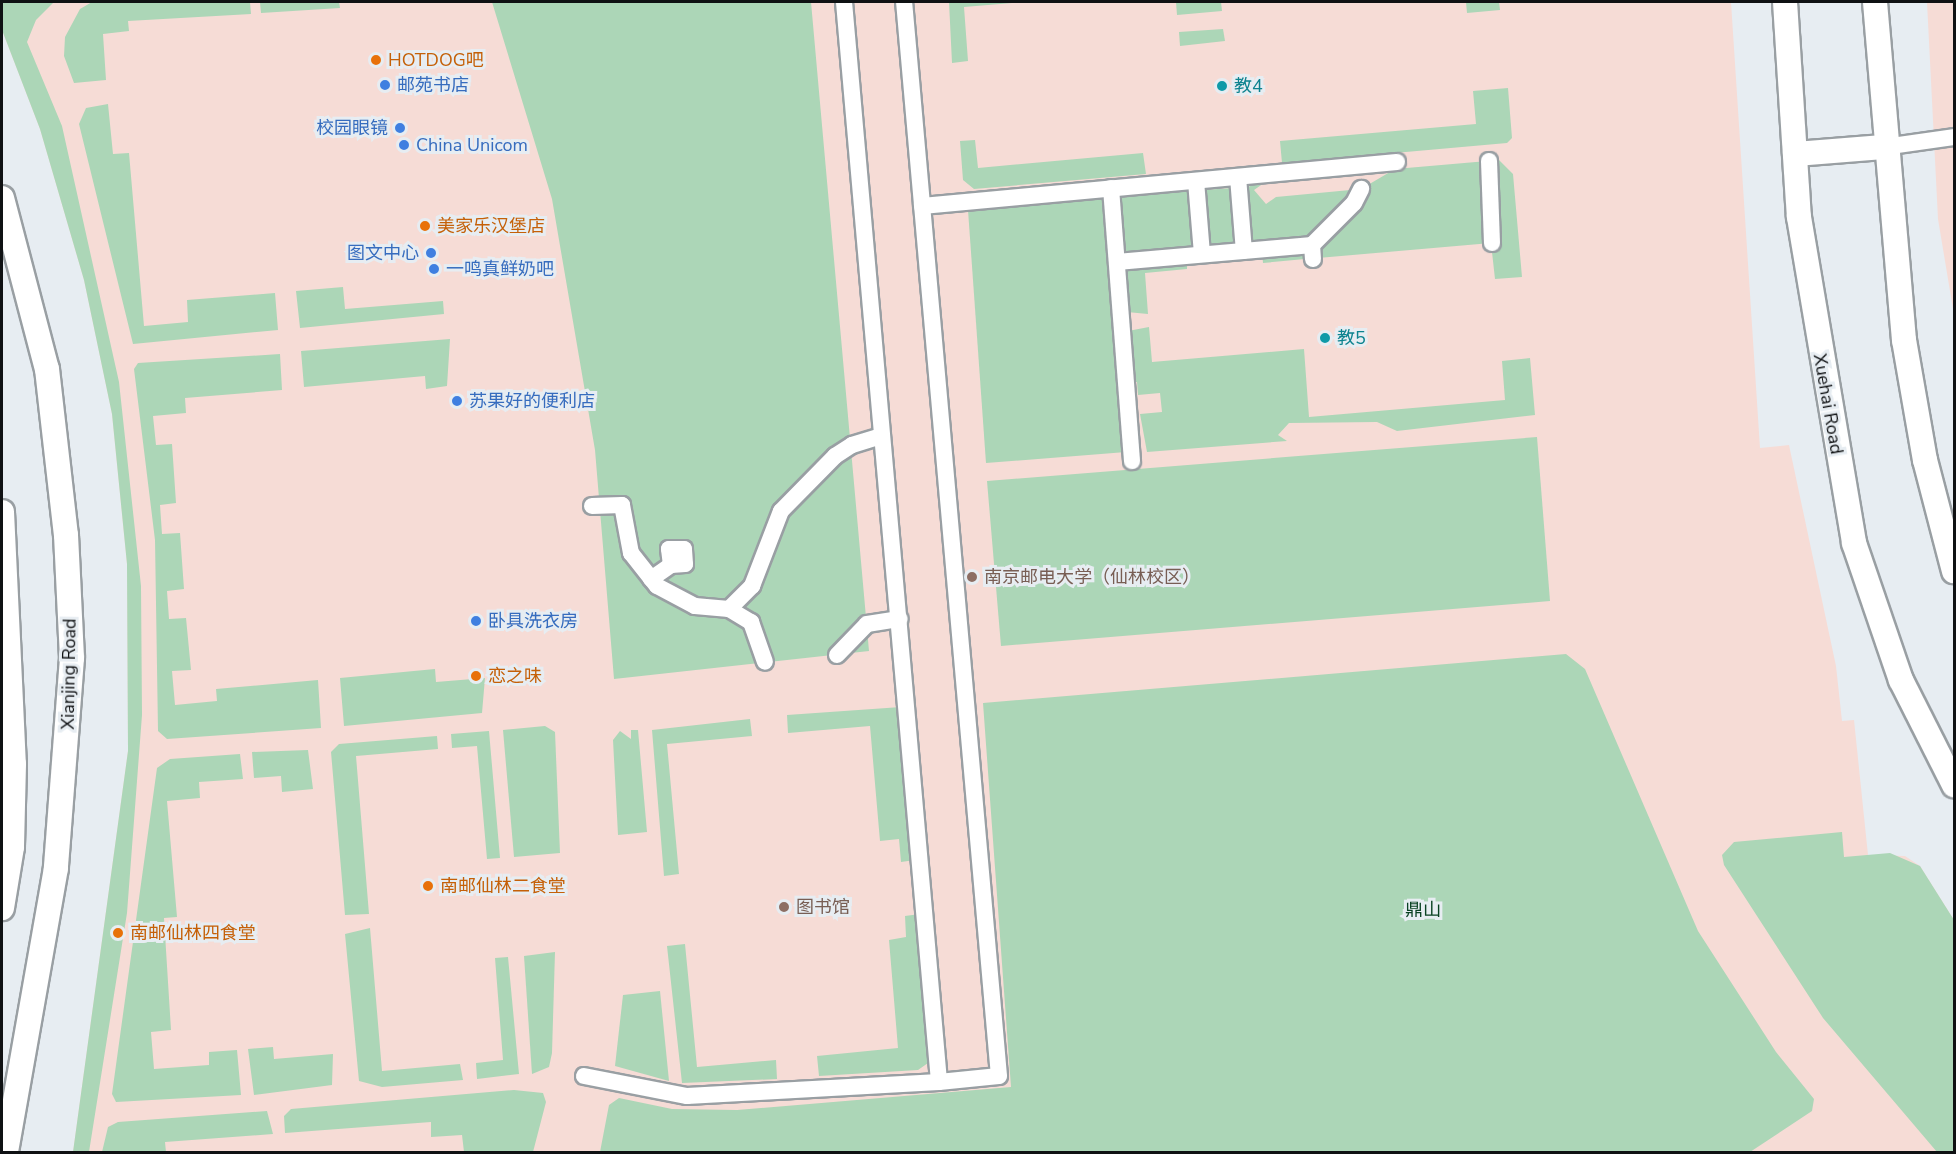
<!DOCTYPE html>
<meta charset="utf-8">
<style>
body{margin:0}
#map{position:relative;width:1956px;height:1154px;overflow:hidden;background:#e7edf2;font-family:"Nunito Sans","Noto Sans SC",sans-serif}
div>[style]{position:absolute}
.education>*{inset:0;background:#f6dcd6}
.green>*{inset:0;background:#acd6b7}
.roads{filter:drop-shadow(2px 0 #999fa3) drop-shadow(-2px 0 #999fa3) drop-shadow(0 2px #999fa3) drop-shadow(0 -2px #999fa3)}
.street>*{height:16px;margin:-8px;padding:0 8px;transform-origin:8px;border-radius:8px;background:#fff}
.secondary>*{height:24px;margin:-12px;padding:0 12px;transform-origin:12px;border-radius:12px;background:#fff}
.dots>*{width:16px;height:16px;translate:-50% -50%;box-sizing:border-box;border:3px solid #e7edf2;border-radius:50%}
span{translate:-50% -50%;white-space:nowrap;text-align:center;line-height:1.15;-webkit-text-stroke:6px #e7edf2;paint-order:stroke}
.food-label{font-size:18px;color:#c56008}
.left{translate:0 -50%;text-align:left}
.shop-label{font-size:18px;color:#366cbe}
.right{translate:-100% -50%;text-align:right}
.culture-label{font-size:18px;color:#0d838f}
.street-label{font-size:18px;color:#0f1113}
.education-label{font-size:18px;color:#785e54}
.park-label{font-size:18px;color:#0a4223}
.frame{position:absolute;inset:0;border:3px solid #0f1113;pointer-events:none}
</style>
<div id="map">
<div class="education">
<i style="clip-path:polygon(2px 2px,1731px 2px,1760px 448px,1789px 445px,1836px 666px,1842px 721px,1854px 720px,1868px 855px,1905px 856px,1920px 866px,1954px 920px,1954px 1152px,73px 1152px,128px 751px,127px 564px,112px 414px,84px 280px,40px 129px,2px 30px)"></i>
<i style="clip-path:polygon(1927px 2px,1954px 2px,1954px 315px,1938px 219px)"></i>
</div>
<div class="green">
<i style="clip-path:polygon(2px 2px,54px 2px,36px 20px,27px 42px,62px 126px,119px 382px,141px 586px,142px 715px,127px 913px,89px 1152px,73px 1152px,128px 751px,127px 564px,112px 414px,84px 280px,40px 129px,2px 30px)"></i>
<i style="clip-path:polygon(92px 2px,250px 2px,251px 14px,128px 21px,129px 31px,103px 34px,106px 80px,74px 83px,64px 56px,65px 37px,80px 9px)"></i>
<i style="clip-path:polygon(260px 2px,339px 2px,340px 8px,261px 13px)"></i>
<i style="clip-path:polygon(492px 2px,811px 2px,869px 651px,614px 679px,595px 450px,552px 199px)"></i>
<i style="clip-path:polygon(949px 2px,1023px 2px,964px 7px,968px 61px,952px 63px)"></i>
<i style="clip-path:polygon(1176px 2px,1221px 2px,1222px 11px,1177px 15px)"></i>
<i style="clip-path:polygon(1466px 2px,1499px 2px,1500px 10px,1467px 13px)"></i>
<i style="clip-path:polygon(1223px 29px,1225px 41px,1180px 46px,1179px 32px)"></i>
<i style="clip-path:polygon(1508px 88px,1512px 138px,1507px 143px,1282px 163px,1280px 141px,1476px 124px,1473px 91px)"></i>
<i style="clip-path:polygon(108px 104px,113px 154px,129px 153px,144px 326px,188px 322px,187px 300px,275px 293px,278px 330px,133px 344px,79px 124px,86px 108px)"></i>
<i style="clip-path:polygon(975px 140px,978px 168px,1143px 153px,1146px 174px,974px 189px,963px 180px,960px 141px)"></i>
<i style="clip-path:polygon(1499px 160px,1513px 174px,1522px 277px,1495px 279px,1491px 243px,1318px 258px,1317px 241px,1253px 246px,1248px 241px,1244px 190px,1253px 184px,1264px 183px,1254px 190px,1266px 204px,1276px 197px,1361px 189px,1395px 169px)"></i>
<i style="clip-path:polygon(1233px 188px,1238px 247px,1207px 250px,1202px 190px)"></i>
<i style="clip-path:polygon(1190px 191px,1195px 250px,1124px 257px,1119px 197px)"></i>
<i style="clip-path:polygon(1107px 198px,1126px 452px,986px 463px,968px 210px)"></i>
<i style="clip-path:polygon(1304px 248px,1305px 259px,1263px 263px,1262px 251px)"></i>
<i style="clip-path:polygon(1187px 264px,1187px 269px,1145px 273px,1148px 314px,1127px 312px,1124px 265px)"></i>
<i style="clip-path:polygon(343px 287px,345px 309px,443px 301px,444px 314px,300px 328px,296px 291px)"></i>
<i style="clip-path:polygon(1149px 327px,1152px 362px,1304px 349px,1309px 417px,1505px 400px,1502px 361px,1530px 358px,1535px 415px,1397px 431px,1377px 422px,1289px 423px,1278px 435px,1287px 441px,1147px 452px,1140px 414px,1162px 412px,1160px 393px,1138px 395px,1137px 382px,1131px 382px,1128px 331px)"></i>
<i style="clip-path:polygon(450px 339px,447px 386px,426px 389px,425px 376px,304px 387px,301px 351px)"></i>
<i style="clip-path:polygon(280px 354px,282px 390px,185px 398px,186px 413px,153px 416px,156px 445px,172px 444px,176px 503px,160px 505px,162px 534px,180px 533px,184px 589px,167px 591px,169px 619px,186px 618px,191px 670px,172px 671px,175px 705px,217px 701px,216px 689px,318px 680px,321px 728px,167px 739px,158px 731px,155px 540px,134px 369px,138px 363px)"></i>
<i style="clip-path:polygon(1537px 437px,1550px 601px,1001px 646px,987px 481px)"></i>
<i style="clip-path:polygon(1566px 654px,1585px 669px,1698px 931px,1776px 1052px,1814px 1099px,1812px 1111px,1750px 1152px,600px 1152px,609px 1105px,619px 1098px,672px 1109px,737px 1110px,1011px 1087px,983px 703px)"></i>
<i style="clip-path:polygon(435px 669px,436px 682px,485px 678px,482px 713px,344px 726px,340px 678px)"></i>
<i style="clip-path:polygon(901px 707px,915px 860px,901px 862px,899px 839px,880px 841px,870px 726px,788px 733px,787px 715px)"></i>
<i style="clip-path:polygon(750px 719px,752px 736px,667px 744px,679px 874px,664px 876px,652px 730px)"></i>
<i style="clip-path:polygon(545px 726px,555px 732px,560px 853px,514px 857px,503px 730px)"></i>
<i style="clip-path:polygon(631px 730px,638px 730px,647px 832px,618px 835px,613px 740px,620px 731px,631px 739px)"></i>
<i style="clip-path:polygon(489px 731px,500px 858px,487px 859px,477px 746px,452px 748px,451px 734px)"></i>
<i style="clip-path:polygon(437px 736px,438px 749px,356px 756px,369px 914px,345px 915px,331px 752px,339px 744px)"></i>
<i style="clip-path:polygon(308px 750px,313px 789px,282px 792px,281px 776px,254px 778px,252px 752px)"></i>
<i style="clip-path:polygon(240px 754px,243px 779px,199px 782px,200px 798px,167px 801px,177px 917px,164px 918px,171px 1030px,151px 1032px,154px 1069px,209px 1065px,209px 1052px,237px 1050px,241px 1095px,116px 1102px,112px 1094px,157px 768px,170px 759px)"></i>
<i style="clip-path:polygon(1842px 832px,1844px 857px,1890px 853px,1920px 866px,1954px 920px,1954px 1152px,1937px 1152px,1823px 1018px,1724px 865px,1722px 855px,1734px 842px)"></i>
<i style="clip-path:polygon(920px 914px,932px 1052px,928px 1063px,918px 1070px,819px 1076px,817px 1056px,898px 1048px,889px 940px,906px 937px,905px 916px)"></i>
<i style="clip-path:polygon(370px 928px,382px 1071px,460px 1064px,463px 1080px,382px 1087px,359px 1081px,345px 934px)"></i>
<i style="clip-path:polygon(685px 944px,697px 1067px,776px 1060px,777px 1079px,682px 1083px,667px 946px)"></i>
<i style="clip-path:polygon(555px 952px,552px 1053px,549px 1067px,532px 1074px,524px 956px)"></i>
<i style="clip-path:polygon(508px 957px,519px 1074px,477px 1079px,476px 1063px,503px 1060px,495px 958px)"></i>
<i style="clip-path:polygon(660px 991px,669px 1081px,615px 1066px,623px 995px)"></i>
<i style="clip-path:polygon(273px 1047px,274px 1059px,333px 1054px,332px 1085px,254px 1095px,248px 1049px)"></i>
<i style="clip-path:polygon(514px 1090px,543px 1093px,546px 1102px,533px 1152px,464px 1152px,462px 1135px,431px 1137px,431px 1122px,285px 1133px,284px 1116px,291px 1109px)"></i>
<i style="clip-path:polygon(267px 1111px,273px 1134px,165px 1142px,166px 1152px,102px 1152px,108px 1127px,118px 1122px)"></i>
</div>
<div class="roads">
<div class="street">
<i style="left:844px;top:2px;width:1084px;rotate:84.97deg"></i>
<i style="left:939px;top:1082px;width:60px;rotate:-5.7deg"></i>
<i style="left:999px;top:1076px;width:1078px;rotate:-95.05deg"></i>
<i style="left:1884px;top:147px;width:71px;rotate:-8.1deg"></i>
<i style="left:1489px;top:161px;width:82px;rotate:87.9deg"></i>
<i style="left:1238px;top:177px;width:74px;rotate:85.4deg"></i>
<i style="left:1196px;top:181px;width:73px;rotate:85.3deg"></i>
<i style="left:1111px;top:188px;width:274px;rotate:85.6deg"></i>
<i style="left:922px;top:206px;width:477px;rotate:-5.3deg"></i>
<i style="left:1312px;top:245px;width:59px;rotate:-45deg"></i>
<i style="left:1354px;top:203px;width:16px;rotate:-63deg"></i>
<i style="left:1117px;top:262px;width:196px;rotate:-5deg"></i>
<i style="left:1312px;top:245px;width:14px;rotate:86deg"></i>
<i style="left:592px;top:506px;width:30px;rotate:-2deg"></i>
<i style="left:622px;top:505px;width:49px;rotate:79.4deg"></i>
<i style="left:631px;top:553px;width:42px;rotate:51.8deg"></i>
<i style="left:657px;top:586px;width:43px;rotate:27.8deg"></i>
<i style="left:695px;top:606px;width:34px;rotate:5deg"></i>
<i style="left:729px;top:609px;width:33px;rotate:-45deg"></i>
<i style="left:752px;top:586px;width:80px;rotate:-68.9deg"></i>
<i style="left:781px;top:511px;width:77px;rotate:-45.5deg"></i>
<i style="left:835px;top:456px;width:20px;rotate:-33deg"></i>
<i style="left:852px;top:445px;width:31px;rotate:-17deg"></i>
<i style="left:651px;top:579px;width:24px;rotate:-35deg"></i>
<i style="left:671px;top:565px;width:14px;rotate:-4deg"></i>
<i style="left:685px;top:564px;width:15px;rotate:-94deg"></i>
<i style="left:684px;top:549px;width:15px;rotate:180deg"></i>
<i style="left:669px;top:549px;width:16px;rotate:83deg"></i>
<i style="left:729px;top:609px;width:26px;rotate:31deg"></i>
<i style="left:751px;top:622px;width:42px;rotate:70.7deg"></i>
<i style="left:837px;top:655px;width:43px;rotate:-45.9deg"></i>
<i style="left:867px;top:624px;width:33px;rotate:-9deg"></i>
<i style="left:584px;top:1076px;width:105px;rotate:11deg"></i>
<i style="left:687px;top:1096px;width:252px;rotate:-3.2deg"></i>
</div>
<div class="secondary">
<i style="left:1785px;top:2px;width:215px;rotate:86.3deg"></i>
<i style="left:1799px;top:217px;width:331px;rotate:80.4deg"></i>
<i style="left:1854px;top:543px;width:145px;rotate:71.1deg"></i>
<i style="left:1901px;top:680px;width:118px;rotate:63.2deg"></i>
<i style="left:1875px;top:2px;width:339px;rotate:85.1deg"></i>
<i style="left:1904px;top:340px;width:122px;rotate:80.1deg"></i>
<i style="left:1925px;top:460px;width:115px;rotate:75.4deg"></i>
<i style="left:1795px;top:154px;width:89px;rotate:-4.5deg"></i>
<i style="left:2px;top:198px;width:177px;rotate:75.3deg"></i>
<i style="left:47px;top:369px;width:167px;rotate:83.5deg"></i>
<i style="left:66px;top:535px;width:123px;rotate:87.2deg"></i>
<i style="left:72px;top:658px;width:211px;rotate:94.4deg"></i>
<i style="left:56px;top:868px;width:288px;rotate:100deg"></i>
<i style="left:2px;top:512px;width:252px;rotate:87.3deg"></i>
<i style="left:14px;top:764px;width:83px;rotate:91.4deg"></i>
<i style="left:12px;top:847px;width:62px;rotate:99.3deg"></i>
</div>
</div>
<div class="dots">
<i style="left:376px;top:60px;background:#e8710a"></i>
<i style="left:385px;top:85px;background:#3f7fe0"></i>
<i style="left:1222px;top:86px;background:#0f9aa8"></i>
<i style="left:400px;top:128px;background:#3f7fe0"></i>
<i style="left:404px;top:145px;background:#3f7fe0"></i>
<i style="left:425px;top:226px;background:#e8710a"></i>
<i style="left:431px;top:253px;background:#3f7fe0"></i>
<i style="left:434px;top:269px;background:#3f7fe0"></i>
<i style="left:1325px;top:338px;background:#0f9aa8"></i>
<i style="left:457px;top:401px;background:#3f7fe0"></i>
<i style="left:972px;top:577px;background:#8d6e63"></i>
<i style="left:476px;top:621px;background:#3f7fe0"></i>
<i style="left:476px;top:676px;background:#e8710a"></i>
<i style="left:428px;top:886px;background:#e8710a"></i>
<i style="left:784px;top:907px;background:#8d6e63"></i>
<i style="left:118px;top:933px;background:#e8710a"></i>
</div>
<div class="food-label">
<span class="left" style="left:388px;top:60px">HOTDOG吧</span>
<span class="left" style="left:437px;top:226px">美家乐汉堡店</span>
<span class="left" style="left:488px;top:676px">恋之味</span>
<span class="left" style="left:440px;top:886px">南邮仙林二食堂</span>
<span class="left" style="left:130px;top:933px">南邮仙林四食堂</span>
</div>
<div class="shop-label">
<span class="left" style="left:397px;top:85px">邮苑书店</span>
<span class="right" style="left:388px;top:128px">校园眼镜</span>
<span class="left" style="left:416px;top:145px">China Unicom</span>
<span class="right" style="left:419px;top:253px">图文中心</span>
<span class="left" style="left:446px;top:269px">一鸣真鲜奶吧</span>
<span class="left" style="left:469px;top:401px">苏果好的便利店</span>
<span class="left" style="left:488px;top:621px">卧具洗衣房</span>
</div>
<div class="culture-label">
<span class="left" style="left:1234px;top:86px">教4</span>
<span class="left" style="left:1337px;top:338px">教5</span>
</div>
<div class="street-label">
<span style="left:1828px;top:404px;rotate:80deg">Xuehai Road</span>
<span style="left:69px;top:674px;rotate:-89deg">Xianjing Road</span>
</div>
<div class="education-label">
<span class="left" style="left:984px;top:577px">南京邮电大学（仙林校区）</span>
<span class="left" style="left:796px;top:907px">图书馆</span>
</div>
<div class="park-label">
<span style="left:1423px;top:910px">鼎山</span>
</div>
<div class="frame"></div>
</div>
